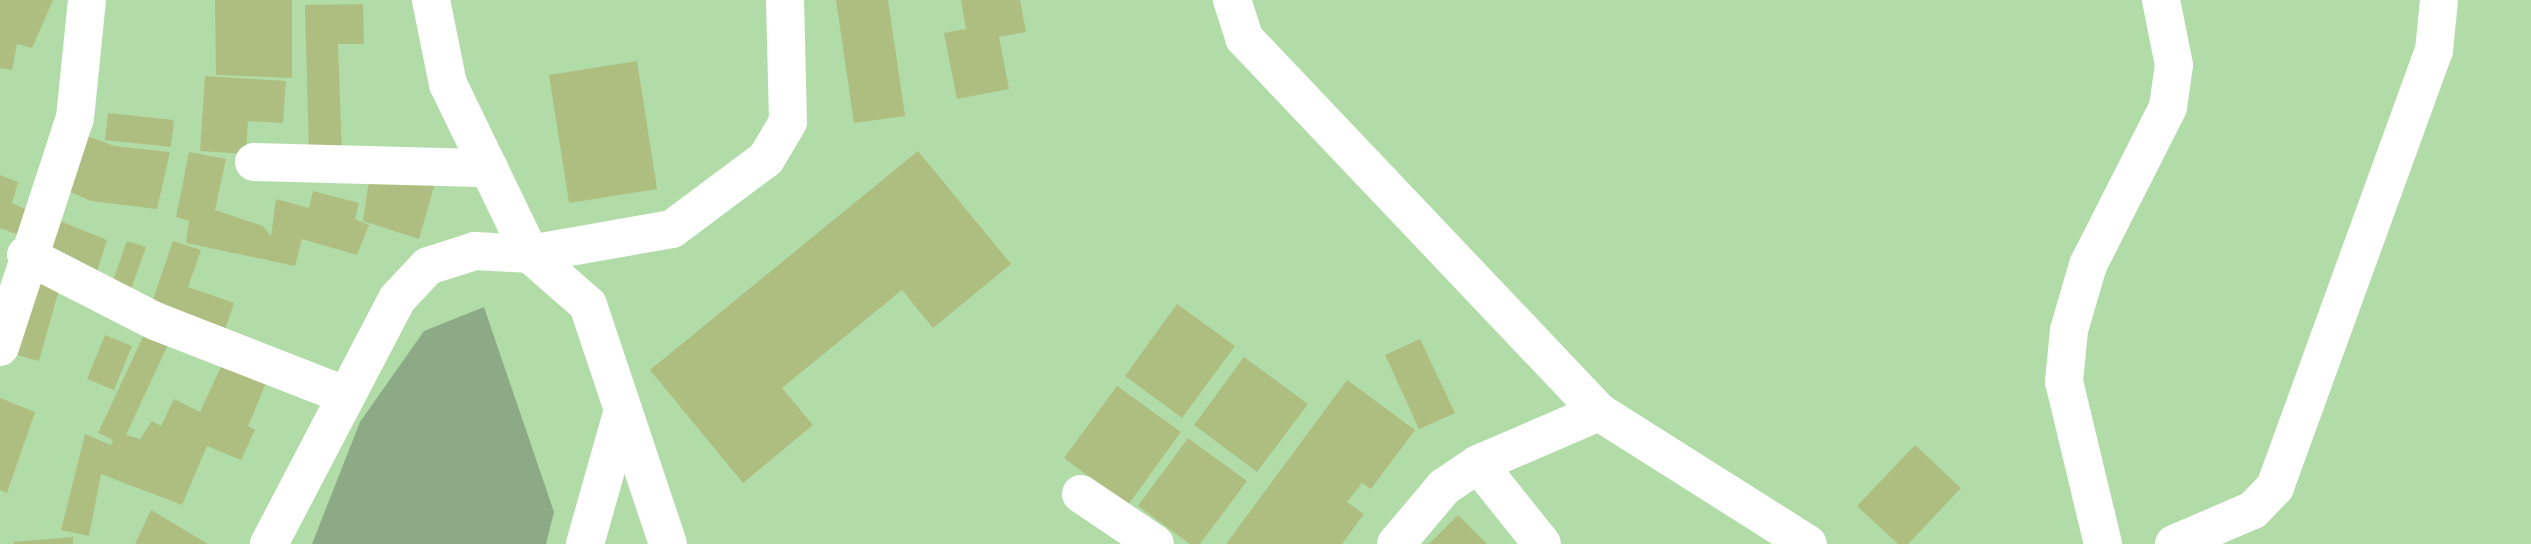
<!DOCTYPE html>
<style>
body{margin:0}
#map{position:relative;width:2531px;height:544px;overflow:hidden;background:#b1dca8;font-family:Poppins,sans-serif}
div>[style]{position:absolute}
.green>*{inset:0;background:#8baa85}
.building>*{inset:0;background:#aebe81}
.street>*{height:38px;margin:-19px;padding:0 19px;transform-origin:19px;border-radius:19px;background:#fff}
.secondary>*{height:38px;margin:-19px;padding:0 19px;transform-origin:19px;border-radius:19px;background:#fff}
span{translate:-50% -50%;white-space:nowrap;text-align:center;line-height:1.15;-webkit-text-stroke:7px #bee9b5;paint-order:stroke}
</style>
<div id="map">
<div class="green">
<i style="clip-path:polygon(484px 307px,554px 512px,546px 544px,312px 544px,360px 422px,424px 331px)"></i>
</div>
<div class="building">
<i style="clip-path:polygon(0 0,53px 0,32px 48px,17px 44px,12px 70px,0 68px)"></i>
<i style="clip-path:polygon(215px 0,292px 0,292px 78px,216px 75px)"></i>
<i style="clip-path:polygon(836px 0,888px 0,905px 116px,854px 123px)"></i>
<i style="clip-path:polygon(961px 0,1020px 0,1026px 32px,999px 37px,1009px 89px,957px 99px,944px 33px,966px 29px)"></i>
<i style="clip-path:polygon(363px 4px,364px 44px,338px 44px,342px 155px,309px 155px,305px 5px)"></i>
<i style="clip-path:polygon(637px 61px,657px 189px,569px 203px,549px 75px)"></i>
<i style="clip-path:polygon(205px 76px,286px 81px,283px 123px,248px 121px,246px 154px,200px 151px)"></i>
<i style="clip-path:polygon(108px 113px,174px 120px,171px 147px,105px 140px)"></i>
<i style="clip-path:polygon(79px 133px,114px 146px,170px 152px,157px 209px,91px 201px,57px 186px)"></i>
<i style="clip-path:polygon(918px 151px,1011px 264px,933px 328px,902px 290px,782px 388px,813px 425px,743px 483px,650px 370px)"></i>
<i style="clip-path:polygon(189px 152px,226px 159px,215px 210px,263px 226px,271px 236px,276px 199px,309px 208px,313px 191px,359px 203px,355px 219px,369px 225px,357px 255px,302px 239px,295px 266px,186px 243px,189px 221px,176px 217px)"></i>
<i style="clip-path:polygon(370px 173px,437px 176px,419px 239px,363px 221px)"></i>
<i style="clip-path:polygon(0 175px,18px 182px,12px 203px,27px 210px,17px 234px,0 228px)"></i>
<i style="clip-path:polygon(50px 217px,107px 240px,96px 275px,35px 249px)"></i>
<i style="clip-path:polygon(127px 241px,146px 247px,130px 292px,111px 286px)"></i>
<i style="clip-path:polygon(173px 241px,201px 250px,188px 287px,234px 303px,223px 336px,149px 311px)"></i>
<i style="clip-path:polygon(32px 270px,62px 279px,39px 361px,9px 353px)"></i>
<i style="clip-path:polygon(1177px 304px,1235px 346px,1182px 418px,1125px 376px)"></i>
<i style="clip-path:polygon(148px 326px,171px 338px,126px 435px,140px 439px,152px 421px,161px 426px,174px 399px,200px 412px,225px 358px,269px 376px,248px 426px,255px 430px,241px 460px,207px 446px,182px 505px,101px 474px,89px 536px,61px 530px,85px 434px,111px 445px,113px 440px,98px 433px)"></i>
<i style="clip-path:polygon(105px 335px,132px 346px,114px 390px,87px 379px)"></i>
<i style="clip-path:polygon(1420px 339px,1455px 413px,1419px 429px,1385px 355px)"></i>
<i style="clip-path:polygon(1244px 357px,1308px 404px,1257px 472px,1194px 425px)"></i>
<i style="clip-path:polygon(1347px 380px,1415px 430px,1371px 489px,1362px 483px,1347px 502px,1364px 514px,1342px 544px,1226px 544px)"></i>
<i style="clip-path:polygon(1117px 386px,1181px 432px,1128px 505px,1064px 458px)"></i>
<i style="clip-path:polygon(0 398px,35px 412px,7px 493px,0 490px)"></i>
<i style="clip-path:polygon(1188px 438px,1247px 481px,1200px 544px,1190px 544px,1138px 506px)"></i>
<i style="clip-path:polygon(1915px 445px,1961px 488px,1908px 544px,1898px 544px,1857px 506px)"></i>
<i style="clip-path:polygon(151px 510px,208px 544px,135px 544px)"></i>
<i style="clip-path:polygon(1458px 515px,1487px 544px,1429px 544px)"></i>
<i style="clip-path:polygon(73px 537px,73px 544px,14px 544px,14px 542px)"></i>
</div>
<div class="street">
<i style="left:431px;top:0;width:86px;rotate:78.6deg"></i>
<i style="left:448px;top:84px;width:189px;rotate:64.2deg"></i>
<i style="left:530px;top:254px;width:144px;rotate:-10deg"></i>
<i style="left:672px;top:229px;width:117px;rotate:-36.7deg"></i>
<i style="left:766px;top:159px;width:43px;rotate:-59.3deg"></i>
<i style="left:788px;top:122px;width:122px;rotate:-91.4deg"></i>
<i style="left:1232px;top:0;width:40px;rotate:72deg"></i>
<i style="left:1244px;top:38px;width:516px;rotate:46.49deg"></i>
<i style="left:1599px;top:412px;width:247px;rotate:32.3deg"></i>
<i style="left:254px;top:162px;width:235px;rotate:1.5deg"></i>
<i style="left:26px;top:255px;width:145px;rotate:27.1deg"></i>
<i style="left:155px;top:321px;width:204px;rotate:21.3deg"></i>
<i style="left:0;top:347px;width:241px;rotate:-71.9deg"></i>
<i style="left:75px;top:118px;width:119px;rotate:-84.2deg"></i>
<i style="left:1478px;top:464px;width:102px;rotate:51.3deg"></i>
<i style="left:1081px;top:494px;width:89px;rotate:34deg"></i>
<i style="left:585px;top:544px;width:136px;rotate:-74.2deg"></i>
<i style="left:1396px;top:544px;width:75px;rotate:-49.9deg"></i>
<i style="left:1444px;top:487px;width:41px;rotate:-34.1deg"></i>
<i style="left:1478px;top:464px;width:132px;rotate:-23.3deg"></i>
<i style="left:2103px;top:544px;width:167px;rotate:-103.5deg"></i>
<i style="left:2064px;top:382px;width:52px;rotate:-84.5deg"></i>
<i style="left:2069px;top:330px;width:68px;rotate:-73.7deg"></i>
<i style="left:2088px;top:265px;width:177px;rotate:-63.1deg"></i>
<i style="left:2168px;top:107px;width:42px;rotate:-81.9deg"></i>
<i style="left:2174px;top:65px;width:66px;rotate:-101.3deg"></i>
<i style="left:2174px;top:544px;width:86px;rotate:-23.3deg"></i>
<i style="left:2253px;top:510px;width:32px;rotate:-46deg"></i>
<i style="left:2275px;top:487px;width:464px;rotate:-70deg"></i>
<i style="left:2434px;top:51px;width:51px;rotate:-84.4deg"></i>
</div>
<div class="secondary">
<i style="left:269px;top:544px;width:276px;rotate:-62.4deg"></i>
<i style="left:397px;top:299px;width:45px;rotate:-46.8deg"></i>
<i style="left:428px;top:266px;width:49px;rotate:-17.7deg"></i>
<i style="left:475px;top:251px;width:55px;rotate:3.1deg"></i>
<i style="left:530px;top:254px;width:77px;rotate:41.3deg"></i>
<i style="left:588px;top:305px;width:252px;rotate:71.5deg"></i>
</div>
</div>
